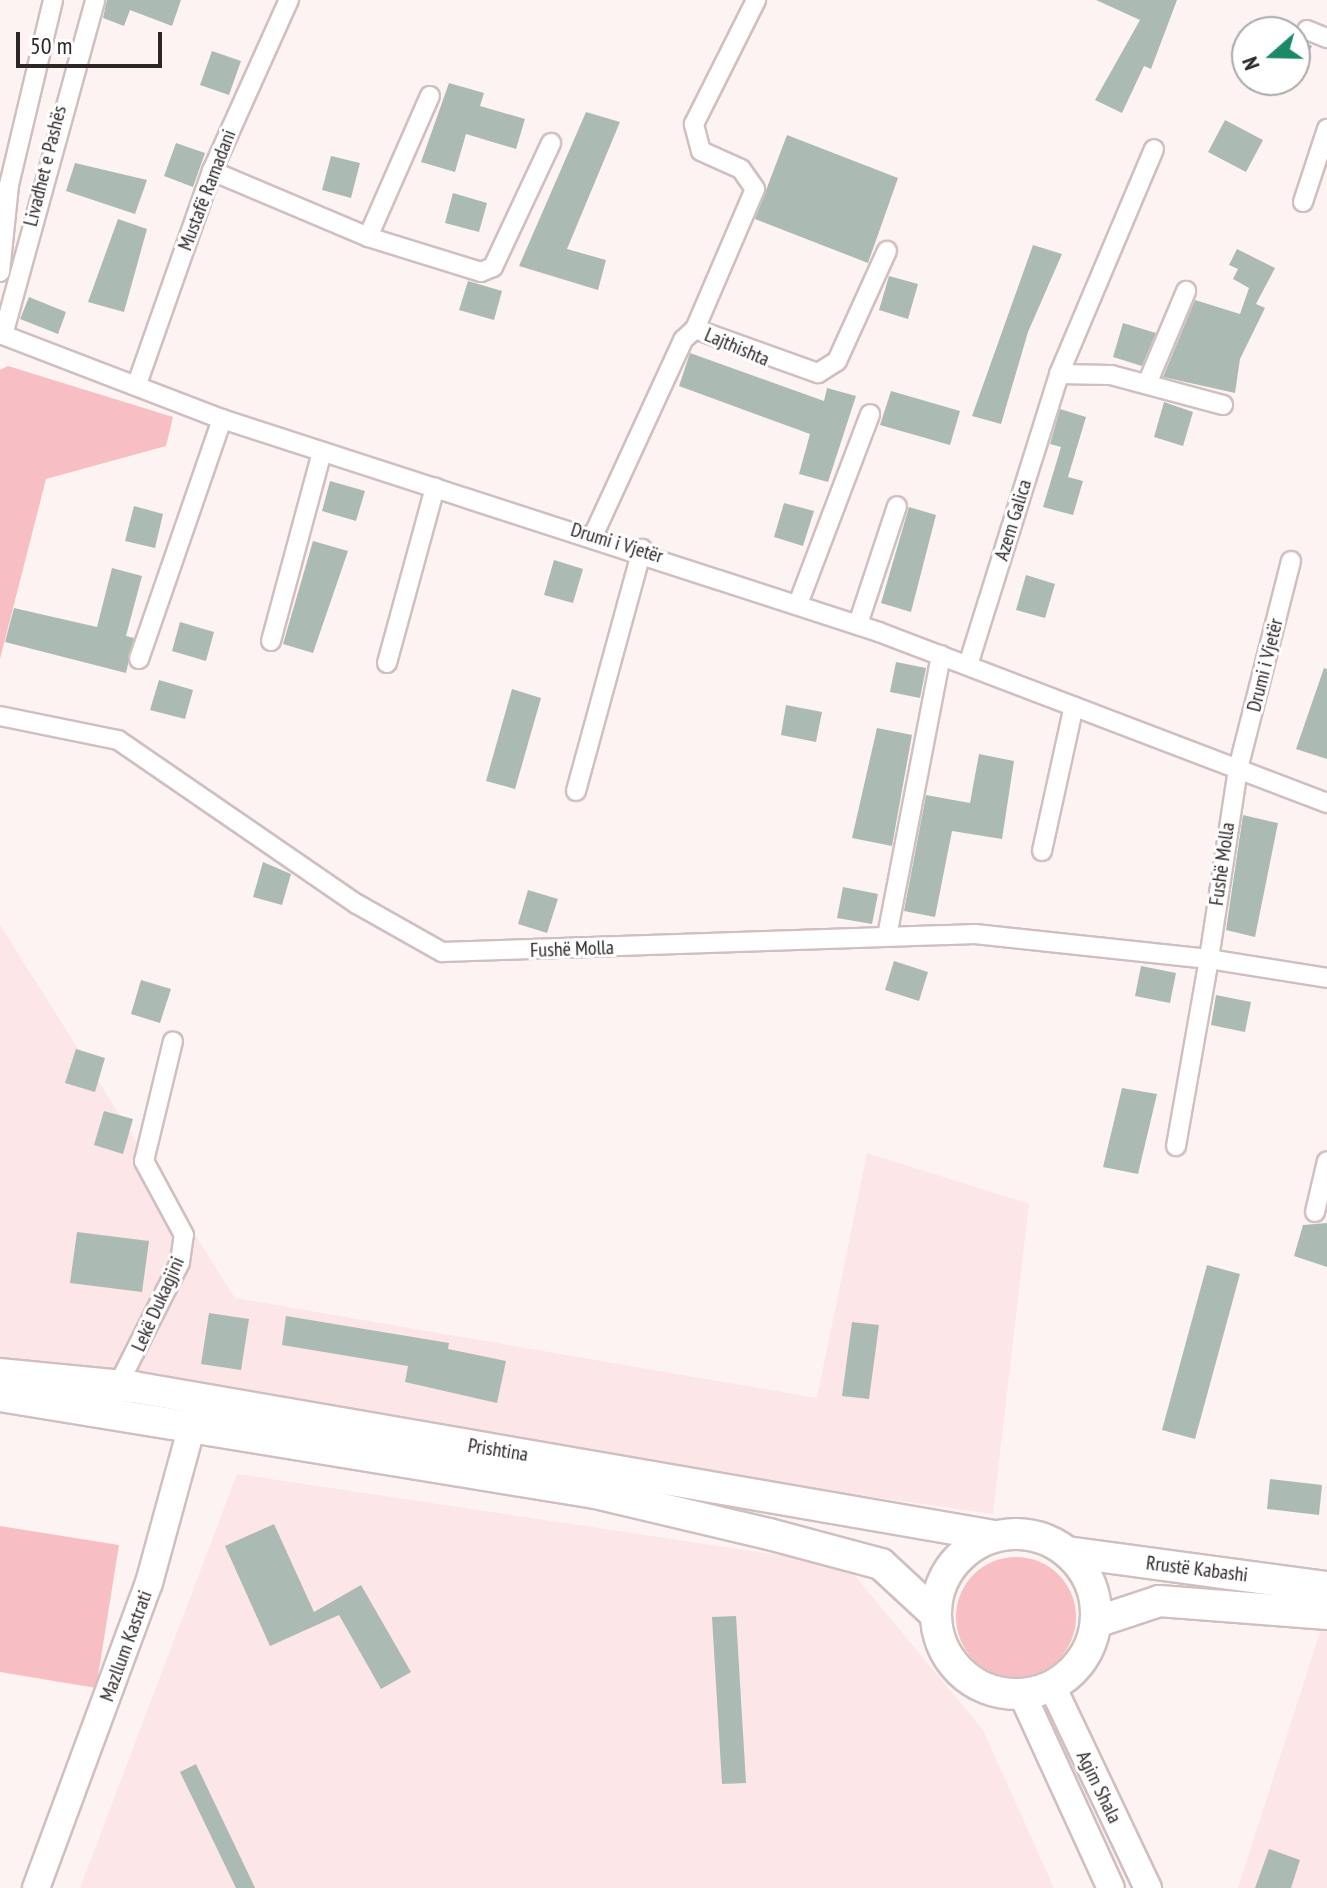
<!DOCTYPE html>
<meta charset="utf-8">
<style>
body{margin:0}
#map{position:relative;width:1327px;height:1888px;overflow:hidden;background:#fef3f3;font-family:"PT Sans Narrow",sans-serif}
div>[style]{position:absolute}
.built>*{inset:0;background:#fce6e7}
.green>*{inset:0;background:#f7bfc3}
.round{border-radius:50%}
.building>*{inset:0;background:#abbbb3}
.roads{filter:drop-shadow(2px 0 #d1bfc0) drop-shadow(-2px 0 #d1bfc0) drop-shadow(0 2px #d1bfc0) drop-shadow(0 -2px #d1bfc0)}
.minor>*{height:18px;margin:-9px;padding:0 9px;transform-origin:9px;border-radius:9px;background:#fff}
.secondary>*{height:26px;margin:-13px;padding:0 13px;transform-origin:13px;border-radius:13px;background:#fff}
.primary>*{height:30px;margin:-15px;padding:0 15px;transform-origin:15px;border-radius:15px;background:#fff}
.primary>.ring{margin:-15px;padding:0;box-sizing:content-box;background:none;border:30px solid #fff;border-radius:50%}
span{translate:-50% -50%;white-space:nowrap;text-align:center;line-height:1.15;-webkit-text-stroke:6px #fff;paint-order:stroke}
.street-label{font-size:20px;color:#2d2627}
.north{position:absolute;left:1231px;top:16px;width:80px;height:80px;box-sizing:border-box;background:#fff;border:2px solid #aba8a9;border-radius:50%;rotate:250deg;font-size:22px;font-weight:700;line-height:32px;text-align:center;color:#2d2627}
.north::after{content:'';display:block;margin:auto;width:28px;height:36px;background:#1b8967;clip-path:polygon(50% 0,100% 100%,50% 72%,0 100%)}
.scale{position:absolute;left:16px;top:32px;width:146px;height:36px;box-sizing:border-box;border:4px solid #2d2627;border-top:0;padding-left:10px;font-size:24px;line-height:28px;white-space:nowrap;color:#2d2627;-webkit-text-stroke:6px #fff;paint-order:stroke}
</style>
<div id="map">
<div class="built">
<i style="clip-path:polygon(0 925px,235px 1298px,817px 1398px,867px 1153px,1029px 1204px,993px 1514px,0 1372px)"></i>
<i style="clip-path:polygon(237px 1474px,846px 1565px,983px 1730px,1054px 1888px,80px 1888px)"></i>
<i style="clip-path:polygon(1321px 1629px,1327px 1629px,1327px 1888px,1238px 1888px)"></i>
</div>
<div class="green">
<i style="clip-path:polygon(8px 366px,173px 417px,166px 446px,46px 479px,0 659px,0 370px)"></i>
<i style="clip-path:polygon(0 1526px,119px 1545px,96px 1688px,0 1672px)"></i>
<i class="round" style="left:956px;top:1557px;width:120px;height:120px"></i>
</div>
<div class="building">
<i style="clip-path:polygon(107px 0,181px 0,172px 26px,130px 10px,124px 26px,103px 18px)"></i>
<i style="clip-path:polygon(1096px 0,1177px 0,1151px 69px,1144px 66px,1122px 113px,1095px 100px,1140px 20px)"></i>
<i style="clip-path:polygon(1295px 38px,1312px 46px,1295px 83px)"></i>
<i style="clip-path:polygon(212px 51px,241px 61px,229px 95px,200px 85px)"></i>
<i style="clip-path:polygon(449px 83px,484px 93px,480px 106px,525px 119px,516px 149px,466px 134px,455px 172px,421px 162px)"></i>
<i style="clip-path:polygon(586px 112px,620px 122px,567px 249px,606px 260px,598px 290px,519px 266px)"></i>
<i style="clip-path:polygon(1225px 120px,1263px 140px,1246px 172px,1208px 152px)"></i>
<i style="clip-path:polygon(787px 135px,898px 178px,868px 263px,755px 219px)"></i>
<i style="clip-path:polygon(176px 143px,205px 153px,193px 187px,164px 176px)"></i>
<i style="clip-path:polygon(331px 156px,360px 163px,351px 198px,322px 190px)"></i>
<i style="clip-path:polygon(75px 163px,147px 180px,135px 214px,66px 191px)"></i>
<i style="clip-path:polygon(453px 193px,487px 203px,479px 232px,445px 223px)"></i>
<i style="clip-path:polygon(118px 219px,147px 229px,124px 312px,88px 302px)"></i>
<i style="clip-path:polygon(1033px 245px,1062px 254px,1028px 332px,1001px 424px,972px 416px)"></i>
<i style="clip-path:polygon(1237px 249px,1275px 268px,1256px 304px,1265px 308px,1240px 359px,1235px 393px,1163px 377px,1195px 300px,1240px 314px,1249px 288px,1233px 279px,1238px 269px,1229px 265px)"></i>
<i style="clip-path:polygon(889px 276px,918px 284px,908px 319px,879px 310px)"></i>
<i style="clip-path:polygon(468px 281px,502px 291px,494px 320px,459px 310px)"></i>
<i style="clip-path:polygon(29px 297px,66px 312px,58px 334px,20px 319px)"></i>
<i style="clip-path:polygon(1123px 323px,1156px 333px,1142px 366px,1113px 357px)"></i>
<i style="clip-path:polygon(690px 353px,824px 401px,827px 388px,856px 396px,828px 482px,799px 474px,810px 434px,679px 386px)"></i>
<i style="clip-path:polygon(891px 391px,960px 411px,950px 445px,880px 425px)"></i>
<i style="clip-path:polygon(1164px 402px,1193px 412px,1183px 446px,1154px 437px)"></i>
<i style="clip-path:polygon(1060px 409px,1086px 417px,1068px 477px,1083px 481px,1073px 515px,1043px 507px,1061px 447px,1050px 444px)"></i>
<i style="clip-path:polygon(330px 481px,365px 491px,356px 521px,322px 511px)"></i>
<i style="clip-path:polygon(784px 503px,814px 511px,803px 546px,774px 537px)"></i>
<i style="clip-path:polygon(134px 506px,163px 514px,155px 548px,125px 541px)"></i>
<i style="clip-path:polygon(909px 507px,936px 515px,911px 612px,881px 603px)"></i>
<i style="clip-path:polygon(313px 541px,348px 551px,313px 653px,283px 644px)"></i>
<i style="clip-path:polygon(554px 560px,583px 569px,573px 603px,544px 595px)"></i>
<i style="clip-path:polygon(112px 568px,142px 576px,126px 636px,134px 638px,126px 673px,5px 642px,14px 608px,97px 627px)"></i>
<i style="clip-path:polygon(1026px 575px,1055px 584px,1045px 618px,1016px 610px)"></i>
<i style="clip-path:polygon(180px 622px,214px 632px,206px 661px,172px 651px)"></i>
<i style="clip-path:polygon(896px 662px,926px 668px,920px 698px,890px 692px)"></i>
<i style="clip-path:polygon(1324px 668px,1327px 669px,1327px 759px,1296px 749px)"></i>
<i style="clip-path:polygon(159px 680px,193px 690px,185px 719px,150px 710px)"></i>
<i style="clip-path:polygon(512px 689px,541px 698px,515px 789px,486px 781px)"></i>
<i style="clip-path:polygon(786px 705px,822px 712px,816px 742px,781px 735px)"></i>
<i style="clip-path:polygon(877px 728px,912px 735px,892px 846px,852px 838px)"></i>
<i style="clip-path:polygon(979px 754px,1014px 761px,1002px 839px,952px 831px,935px 917px,904px 911px,926px 795px,970px 803px)"></i>
<i style="clip-path:polygon(1243px 815px,1278px 823px,1255px 937px,1226px 930px)"></i>
<i style="clip-path:polygon(263px 862px,291px 874px,282px 905px,253px 897px)"></i>
<i style="clip-path:polygon(843px 887px,878px 894px,872px 924px,837px 918px)"></i>
<i style="clip-path:polygon(528px 890px,558px 899px,547px 933px,518px 924px)"></i>
<i style="clip-path:polygon(894px 961px,928px 972px,919px 1001px,885px 990px)"></i>
<i style="clip-path:polygon(1141px 966px,1176px 973px,1170px 1003px,1135px 996px)"></i>
<i style="clip-path:polygon(141px 980px,171px 989px,160px 1023px,131px 1014px)"></i>
<i style="clip-path:polygon(1216px 995px,1251px 1002px,1245px 1032px,1211px 1025px)"></i>
<i style="clip-path:polygon(76px 1049px,105px 1058px,95px 1092px,65px 1083px)"></i>
<i style="clip-path:polygon(1122px 1088px,1157px 1094px,1138px 1174px,1103px 1167px)"></i>
<i style="clip-path:polygon(104px 1111px,133px 1119px,123px 1154px,94px 1145px)"></i>
<i style="clip-path:polygon(1327px 1223px,1327px 1267px,1294px 1256px,1303px 1225px)"></i>
<i style="clip-path:polygon(77px 1232px,149px 1241px,142px 1292px,70px 1283px)"></i>
<i style="clip-path:polygon(1207px 1265px,1240px 1274px,1195px 1439px,1162px 1430px)"></i>
<i style="clip-path:polygon(209px 1313px,249px 1319px,241px 1370px,201px 1364px)"></i>
<i style="clip-path:polygon(286px 1316px,449px 1343px,448px 1349px,506px 1361px,497px 1403px,405px 1382px,408px 1366px,282px 1345px)"></i>
<i style="clip-path:polygon(852px 1322px,879px 1325px,869px 1399px,842px 1396px)"></i>
<i style="clip-path:polygon(1270px 1479px,1322px 1485px,1319px 1515px,1267px 1509px)"></i>
<i style="clip-path:polygon(274px 1524px,314px 1612px,361px 1585px,411px 1672px,381px 1689px,339px 1615px,270px 1646px,225px 1546px)"></i>
<i style="clip-path:polygon(736px 1616px,746px 1783px,722px 1784px,712px 1617px)"></i>
<i style="clip-path:polygon(196px 1764px,248px 1873px,255px 1888px,236px 1888px,180px 1772px)"></i>
<i style="clip-path:polygon(1269px 1849px,1300px 1860px,1291px 1888px,1255px 1888px)"></i>
</div>
<div class="roads">
<div class="minor">
<i style="left:1307px;top:30px;width:22px;rotate:22deg"></i>
<i style="left:212px;top:171px;width:169px;rotate:22.9deg"></i>
<i style="left:368px;top:237px;width:118px;rotate:17.2deg"></i>
<i style="left:481px;top:272px;width:13px;rotate:-23deg"></i>
<i style="left:493px;top:267px;width:137px;rotate:-64.9deg"></i>
<i style="left:1303px;top:202px;width:77px;rotate:-71.8deg"></i>
<i style="left:368px;top:237px;width:154px;rotate:-66.3deg"></i>
<i style="left:0;top:272px;width:87px;rotate:-84.1deg"></i>
<i style="left:9px;top:185px;width:190px;rotate:-76.6deg"></i>
<i style="left:695px;top:329px;width:152px;rotate:-66.8deg"></i>
<i style="left:755px;top:189px;width:24px;rotate:-125deg"></i>
<i style="left:741px;top:169px;width:44px;rotate:-155.8deg"></i>
<i style="left:701px;top:151px;width:28px;rotate:-105deg"></i>
<i style="left:694px;top:124px;width:139px;rotate:-63.4deg"></i>
<i style="left:0;top:334px;width:238px;rotate:21deg"></i>
<i style="left:222px;top:419px;width:691px;rotate:17.96deg"></i>
<i style="left:879px;top:632px;width:480px;rotate:20.9deg"></i>
<i style="left:3px;top:335px;width:347px;rotate:-74.6deg"></i>
<i style="left:1059px;top:374px;width:244px;rotate:-67.1deg"></i>
<i style="left:137px;top:384px;width:226px;rotate:-70.6deg"></i>
<i style="left:212px;top:171px;width:188px;rotate:-65.8deg"></i>
<i style="left:1147px;top:384px;width:101px;rotate:-67.2deg"></i>
<i style="left:593px;top:536px;width:216px;rotate:-65.3deg"></i>
<i style="left:683px;top:340px;width:16px;rotate:-43deg"></i>
<i style="left:695px;top:329px;width:131px;rotate:19.7deg"></i>
<i style="left:818px;top:373px;width:22px;rotate:-32deg"></i>
<i style="left:837px;top:361px;width:121px;rotate:-65.6deg"></i>
<i style="left:1291px;top:561px;width:215px;rotate:104.3deg"></i>
<i style="left:1238px;top:769px;width:192px;rotate:98.7deg"></i>
<i style="left:1209px;top:959px;width:120px;rotate:9.1deg"></i>
<i style="left:798px;top:604px;width:203px;rotate:-69.2deg"></i>
<i style="left:858px;top:624px;width:124px;rotate:-71.7deg"></i>
<i style="left:271px;top:641px;width:196px;rotate:-74.9deg"></i>
<i style="left:139px;top:659px;width:254px;rotate:-70.9deg"></i>
<i style="left:387px;top:663px;width:182px;rotate:-74.7deg"></i>
<i style="left:968px;top:665px;width:305px;rotate:-72.6deg"></i>
<i style="left:1059px;top:374px;width:52px;rotate:1.1deg"></i>
<i style="left:1111px;top:375px;width:116px;rotate:15deg"></i>
<i style="left:0;top:716px;width:120px;rotate:11.5deg"></i>
<i style="left:118px;top:740px;width:290px;rotate:34.5deg"></i>
<i style="left:357px;top:904px;width:98px;rotate:29.5deg"></i>
<i style="left:442px;top:952px;width:533px;rotate:-1.93deg"></i>
<i style="left:975px;top:934px;width:235px;rotate:6.1deg"></i>
<i style="left:1209px;top:959px;width:190px;rotate:100deg"></i>
<i style="left:576px;top:791px;width:251px;rotate:-74.7deg"></i>
<i style="left:1042px;top:851px;width:148px;rotate:-77.6deg"></i>
<i style="left:887px;top:936px;width:286px;rotate:-79.1deg"></i>
<i style="left:1315px;top:1212px;width:52px;rotate:-76.8deg"></i>
<i style="left:118px;top:1385px;width:138px;rotate:-63.2deg"></i>
<i style="left:180px;top:1262px;width:27px;rotate:-82deg"></i>
<i style="left:184px;top:1235px;width:84px;rotate:-118.4deg"></i>
<i style="left:144px;top:1161px;width:123px;rotate:-76.4deg"></i>
</div>
<div class="secondary">
<i style="left:1052px;top:1686px;width:224px;rotate:64.6deg"></i>
<i style="left:1022px;top:1694px;width:213px;rotate:65.4deg"></i>
<i style="left:36px;top:1888px;width:325px;rotate:-69.7deg"></i>
<i style="left:149px;top:1583px;width:182px;rotate:-74.7deg"></i>
</div>
<div class="primary">
<i style="left:0;top:1374px;width:134px;rotate:5.6deg"></i>
<i style="left:133px;top:1387px;width:874px;rotate:9.82deg"></i>
<i style="left:0;top:1396px;width:603px;rotate:9.26deg"></i>
<i style="left:595px;top:1493px;width:179px;rotate:13.3deg"></i>
<i style="left:769px;top:1534px;width:116px;rotate:15deg"></i>
<i style="left:881px;top:1564px;width:74px;rotate:42.8deg"></i>
<i class="ring" style="left:936px;top:1534px;width:130px;height:130px"></i>
<i style="left:1067px;top:1552px;width:262px;rotate:7.7deg"></i>
<i style="left:1096px;top:1622px;width:66px;rotate:-18.4deg"></i>
<i style="left:1159px;top:1601px;width:169px;rotate:4.4deg"></i>
</div>
</div>
<div class="street-label">
<span style="left:45px;top:166px;rotate:-76deg">Livadhet e Pashës</span>
<span style="left:207px;top:190px;rotate:-69deg">Mustafë Ramadani</span>
<span style="left:737px;top:347px;rotate:23deg">Lajthishta</span>
<span style="left:1013px;top:520px;rotate:-73deg">Azem Galica</span>
<span style="left:617px;top:543px;rotate:17deg">Drumi i Vjetër</span>
<span style="left:1265px;top:665px;rotate:-76deg">Drumi i Vjetër</span>
<span style="left:1222px;top:864px;rotate:-82deg">Fushë Molla</span>
<span style="left:572px;top:949px;rotate:-2deg">Fushë Molla</span>
<span style="left:158px;top:1304px;rotate:-66deg">Lekë Dukagjini</span>
<span style="left:498px;top:1450px;rotate:9deg">Prishtina</span>
<span style="left:1197px;top:1569px;rotate:7deg">Rrustë Kabashi</span>
<span style="left:126px;top:1646px;rotate:-70deg">Mazllum Kastrati</span>
<span style="left:1099px;top:1787px;rotate:64deg">Agim Shala</span>
</div>
<div class="north">N</div>
<div class="scale">50 m</div>
</div>
